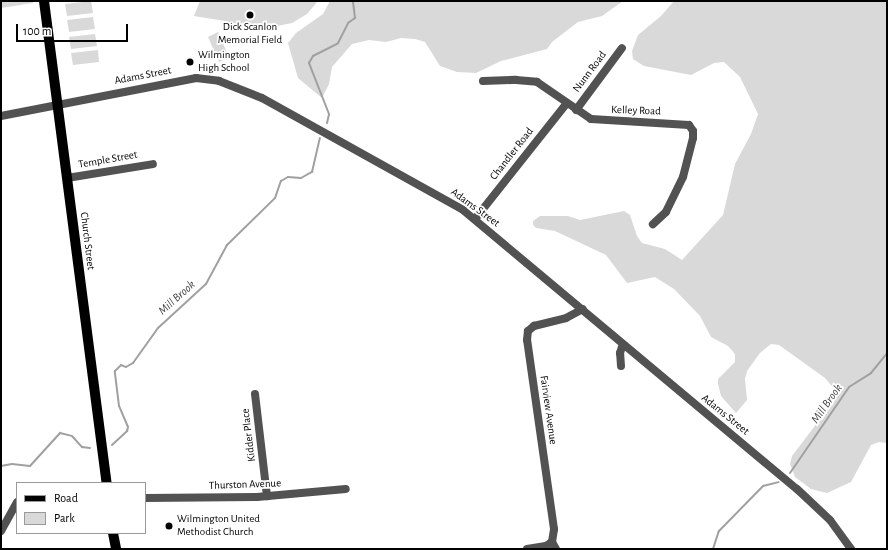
<!DOCTYPE html>
<style>
body{margin:0}
#map{position:relative;width:888px;height:550px;overflow:hidden;background:#fff;font-family:"Alegreya Sans",sans-serif}
div>[style]{position:absolute}
.green>*{inset:0;background:#d9d9d9}
.stream>*{height:2px;margin:-1px;padding:0 1px;transform-origin:1px;border-radius:1px;background:#a0a0a0}
.minor>*{height:8px;margin:-4px;padding:0 4px;transform-origin:4px;border-radius:4px;background:#525252}
.major>*{height:10px;margin:-5px;padding:0 5px;transform-origin:5px;border-radius:5px;background:#000}
.dots>*{width:11px;height:11px;translate:-50% -50%;box-sizing:border-box;border:2px solid #fff;border-radius:50%}
span{translate:-50% -50%;white-space:nowrap;text-align:center;line-height:1.15;-webkit-text-stroke:3.5px #fff;paint-order:stroke}
.poi-label{font-size:11px;color:#000}
.left{translate:0 -50%;text-align:left}
.street-label{font-size:11px;color:#000}
.water-label{font-size:12px;color:#414141;font-style:italic}
.frame{position:absolute;inset:0;border:2px solid #000;pointer-events:none}
.legend{position:absolute;left:16px;top:482px;width:130px;height:52px;box-sizing:border-box;background:#fff;border:1px solid #999;margin:0;padding:5px 7px;list-style:none;font-size:12px;color:#000}
.legend li{display:flex;align-items:center;gap:8px;height:20px}
.legend b{width:20px;border:1px solid #999}
.scale{position:absolute;left:16px;top:24px;width:112px;height:18px;box-sizing:border-box;border:2px solid #000;border-top:0;padding-left:5px;font-size:12px;line-height:14px;white-space:nowrap;color:#000;-webkit-text-stroke:3px #fff;paint-order:stroke}
</style>
<div id="map">
<div class="green">
<i style="clip-path:polygon(1px 1px,33px 1px,33px 3px,1px 8px)"></i>
<i style="clip-path:polygon(91px 1px,93px 13px,67px 16px,65px 4px)"></i>
<i style="clip-path:polygon(200px 1px,318px 1px,307px 14px,292px 23px,257px 30px,225px 21px,194px 16px)"></i>
<i style="clip-path:polygon(330px 1px,623px 1px,602px 16px,578px 22px,552px 42px,547px 49px,501px 61px,476px 73px,457px 72px,440px 66px,425px 42px,415px 39px,401px 38px,386px 42px,369px 40px,352px 44px,332px 67px,329px 84px,322px 98px,298px 78px,288px 43px,296px 33px,323px 14px)"></i>
<i style="clip-path:polygon(674px 1px,887px 1px,887px 443px,879px 442px,871px 445px,851px 482px,827px 493px,811px 489px,795px 477px,790px 464px,792px 456px,836px 398px,834px 389px,825px 378px,779px 345px,771px 344px,760px 353px,747px 371px,745px 379px,747px 400px,736px 413px,721px 396px,718px 384px,718px 379px,735px 362px,735px 354px,728px 346px,711px 337px,700px 316px,674px 289px,655px 277px,627px 283px,606px 255px,555px 231px,536px 228px,533px 225px,533px 221px,540px 216px,568px 216px,580px 220px,624px 211px,630px 215px,637px 236px,642px 243px,665px 249px,682px 260px,723px 215px,735px 164px,751px 134px,758px 114px,740px 77px,724px 62px,714px 63px,691px 75px,644px 66px,633px 59px,632px 51px,638px 35px,661px 16px)"></i>
<i style="clip-path:polygon(93px 17px,95px 29px,69px 32px,67px 20px)"></i>
<i style="clip-path:polygon(218px 32px,229px 57px,219px 62px,208px 37px)"></i>
<i style="clip-path:polygon(95px 34px,97px 46px,71px 49px,69px 37px)"></i>
<i style="clip-path:polygon(98px 50px,99px 62px,73px 65px,71px 53px)"></i>
</div>
<div class="stream">
<i style="left:327px;top:123px;width:9px;rotate:-77deg"></i>
<i style="left:329px;top:114px;width:55px;rotate:-111.4deg"></i>
<i style="left:309px;top:63px;width:8px;rotate:-60deg"></i>
<i style="left:313px;top:56px;width:28px;rotate:-27deg"></i>
<i style="left:338px;top:43px;width:22px;rotate:-63deg"></i>
<i style="left:348px;top:23px;width:9px;rotate:-36deg"></i>
<i style="left:355px;top:18px;width:17px;rotate:-97deg"></i>
<i style="left:112px;top:445px;width:21px;rotate:-43deg"></i>
<i style="left:127px;top:431px;width:4px;rotate:-76deg"></i>
<i style="left:128px;top:427px;width:23px;rotate:-113deg"></i>
<i style="left:119px;top:406px;width:35px;rotate:-97deg"></i>
<i style="left:115px;top:371px;width:8px;rotate:-45deg"></i>
<i style="left:121px;top:365px;width:5px;rotate:22deg"></i>
<i style="left:126px;top:367px;width:8px;rotate:-30deg"></i>
<i style="left:133px;top:363px;width:43px;rotate:-54.5deg"></i>
<i style="left:158px;top:328px;width:65px;rotate:-42.5deg"></i>
<i style="left:206px;top:284px;width:44px;rotate:-61.7deg"></i>
<i style="left:227px;top:245px;width:67px;rotate:-44.4deg"></i>
<i style="left:275px;top:198px;width:18px;rotate:-71deg"></i>
<i style="left:281px;top:181px;width:8px;rotate:-30deg"></i>
<i style="left:288px;top:177px;width:13px;rotate:4deg"></i>
<i style="left:301px;top:178px;width:13px;rotate:-29deg"></i>
<i style="left:312px;top:172px;width:35px;rotate:-77deg"></i>
<i style="left:1px;top:466px;width:11px;rotate:-10deg"></i>
<i style="left:12px;top:464px;width:18px;rotate:6deg"></i>
<i style="left:30px;top:466px;width:45px;rotate:-47.7deg"></i>
<i style="left:60px;top:433px;width:12px;rotate:14deg"></i>
<i style="left:72px;top:436px;width:15px;rotate:48deg"></i>
<i style="left:82px;top:447px;width:8px;rotate:7deg"></i>
<i style="left:790px;top:473px;width:104px;rotate:-55.5deg"></i>
<i style="left:849px;top:387px;width:26px;rotate:-32deg"></i>
<i style="left:871px;top:373px;width:26px;rotate:-51deg"></i>
<i style="left:713px;top:549px;width:19px;rotate:-72deg"></i>
<i style="left:719px;top:531px;width:63px;rotate:-45.6deg"></i>
<i style="left:763px;top:486px;width:16px;rotate:-14deg"></i>
</div>
<div class="minor">
<i style="left:483px;top:81px;width:33px;rotate:-2deg"></i>
<i style="left:516px;top:80px;width:21px;rotate:5deg"></i>
<i style="left:537px;top:82px;width:65px;rotate:34.4deg"></i>
<i style="left:591px;top:119px;width:98px;rotate:3.5deg"></i>
<i style="left:689px;top:125px;width:7px;rotate:56deg"></i>
<i style="left:693px;top:131px;width:7px;rotate:90deg"></i>
<i style="left:693px;top:138px;width:40px;rotate:104.4deg"></i>
<i style="left:683px;top:177px;width:39px;rotate:116deg"></i>
<i style="left:666px;top:212px;width:18px;rotate:137deg"></i>
<i style="left:576px;top:110px;width:77px;rotate:-53.4deg"></i>
<i style="left:1px;top:116px;width:199px;rotate:-11deg"></i>
<i style="left:196px;top:78px;width:23px;rotate:7deg"></i>
<i style="left:219px;top:81px;width:46px;rotate:21.6deg"></i>
<i style="left:262px;top:98px;width:230px;rotate:29.1deg"></i>
<i style="left:463px;top:210px;width:435px;rotate:39.9deg"></i>
<i style="left:797px;top:489px;width:45px;rotate:43.2deg"></i>
<i style="left:830px;top:520px;width:36px;rotate:54deg"></i>
<i style="left:67px;top:178px;width:87px;rotate:-9.2deg"></i>
<i style="left:475px;top:219px;width:148px;rotate:-51.6deg"></i>
<i style="left:621px;top:366px;width:13px;rotate:-94deg"></i>
<i style="left:620px;top:353px;width:9px;rotate:-72deg"></i>
<i style="left:255px;top:394px;width:103px;rotate:83.3deg"></i>
<i style="left:145px;top:498px;width:112px;rotate:-0.5deg"></i>
<i style="left:257px;top:497px;width:89px;rotate:-5.1deg"></i>
<i style="left:1px;top:531px;width:33px;rotate:-61deg"></i>
<i style="left:527px;top:549px;width:19px;rotate:-9deg"></i>
<i style="left:546px;top:546px;width:7px;rotate:-34deg"></i>
<i style="left:556px;top:549px;width:8px;rotate:-120deg"></i>
<i style="left:552px;top:542px;width:13px;rotate:-81deg"></i>
<i style="left:554px;top:529px;width:191px;rotate:-98.1deg"></i>
<i style="left:527px;top:340px;width:9px;rotate:-84deg"></i>
<i style="left:528px;top:331px;width:8px;rotate:-40deg"></i>
<i style="left:534px;top:326px;width:33px;rotate:-14deg"></i>
<i style="left:566px;top:318px;width:19px;rotate:-28deg"></i>
</div>
<div class="major">
<i style="left:44px;top:1px;width:486px;rotate:82.6deg"></i>
<i style="left:113px;top:533px;width:16px;rotate:79deg"></i>
</div>
<div class="dots">
<i style="left:250px;top:15px;background:#000"></i>
<i style="left:190px;top:62px;background:#000"></i>
<i style="left:169px;top:526px;background:#000"></i>
</div>
<div class="poi-label">
<span style="left:250px;top:34px">Dick Scanlon<br>Memorial Field</span>
<span class="left" style="left:198px;top:62px">Wilmington<br>High School</span>
<span class="left" style="left:177px;top:526px">Wilmington United<br>Methodist Church</span>
</div>
<div class="street-label">
<span style="left:590px;top:72px;rotate:-53deg">Nunn Road</span>
<span style="left:143px;top:76px;rotate:-11deg">Adams Street</span>
<span style="left:636px;top:111px;rotate:2deg">Kelley Road</span>
<span style="left:512px;top:154px;rotate:-52deg">Chandler Road</span>
<span style="left:108px;top:160px;rotate:-10deg">Temple Street</span>
<span style="left:475px;top:208px;rotate:36deg">Adams Street</span>
<span style="left:87px;top:241px;rotate:83deg">Church Street</span>
<span style="left:548px;top:410px;rotate:82deg">Fairview Avenue</span>
<span style="left:725px;top:415px;rotate:39deg">Adams Street</span>
<span style="left:249px;top:435px;rotate:-97deg">Kidder Place</span>
<span style="left:245px;top:485px;rotate:-2deg">Thurston Avenue</span>
</div>
<div class="water-label">
<span style="left:177px;top:298px;rotate:-42deg">Mill Brook</span>
<span style="left:827px;top:404px;rotate:-55deg">Mill Brook</span>
</div>
<div class="frame"></div>
<ul class="legend">
<li><b style="height:5px;background:#000"></b>Road</li>
<li><b style="height:11px;background:#d9d9d9"></b>Park</li>
</ul>
<div class="scale">100 m</div>
</div>
